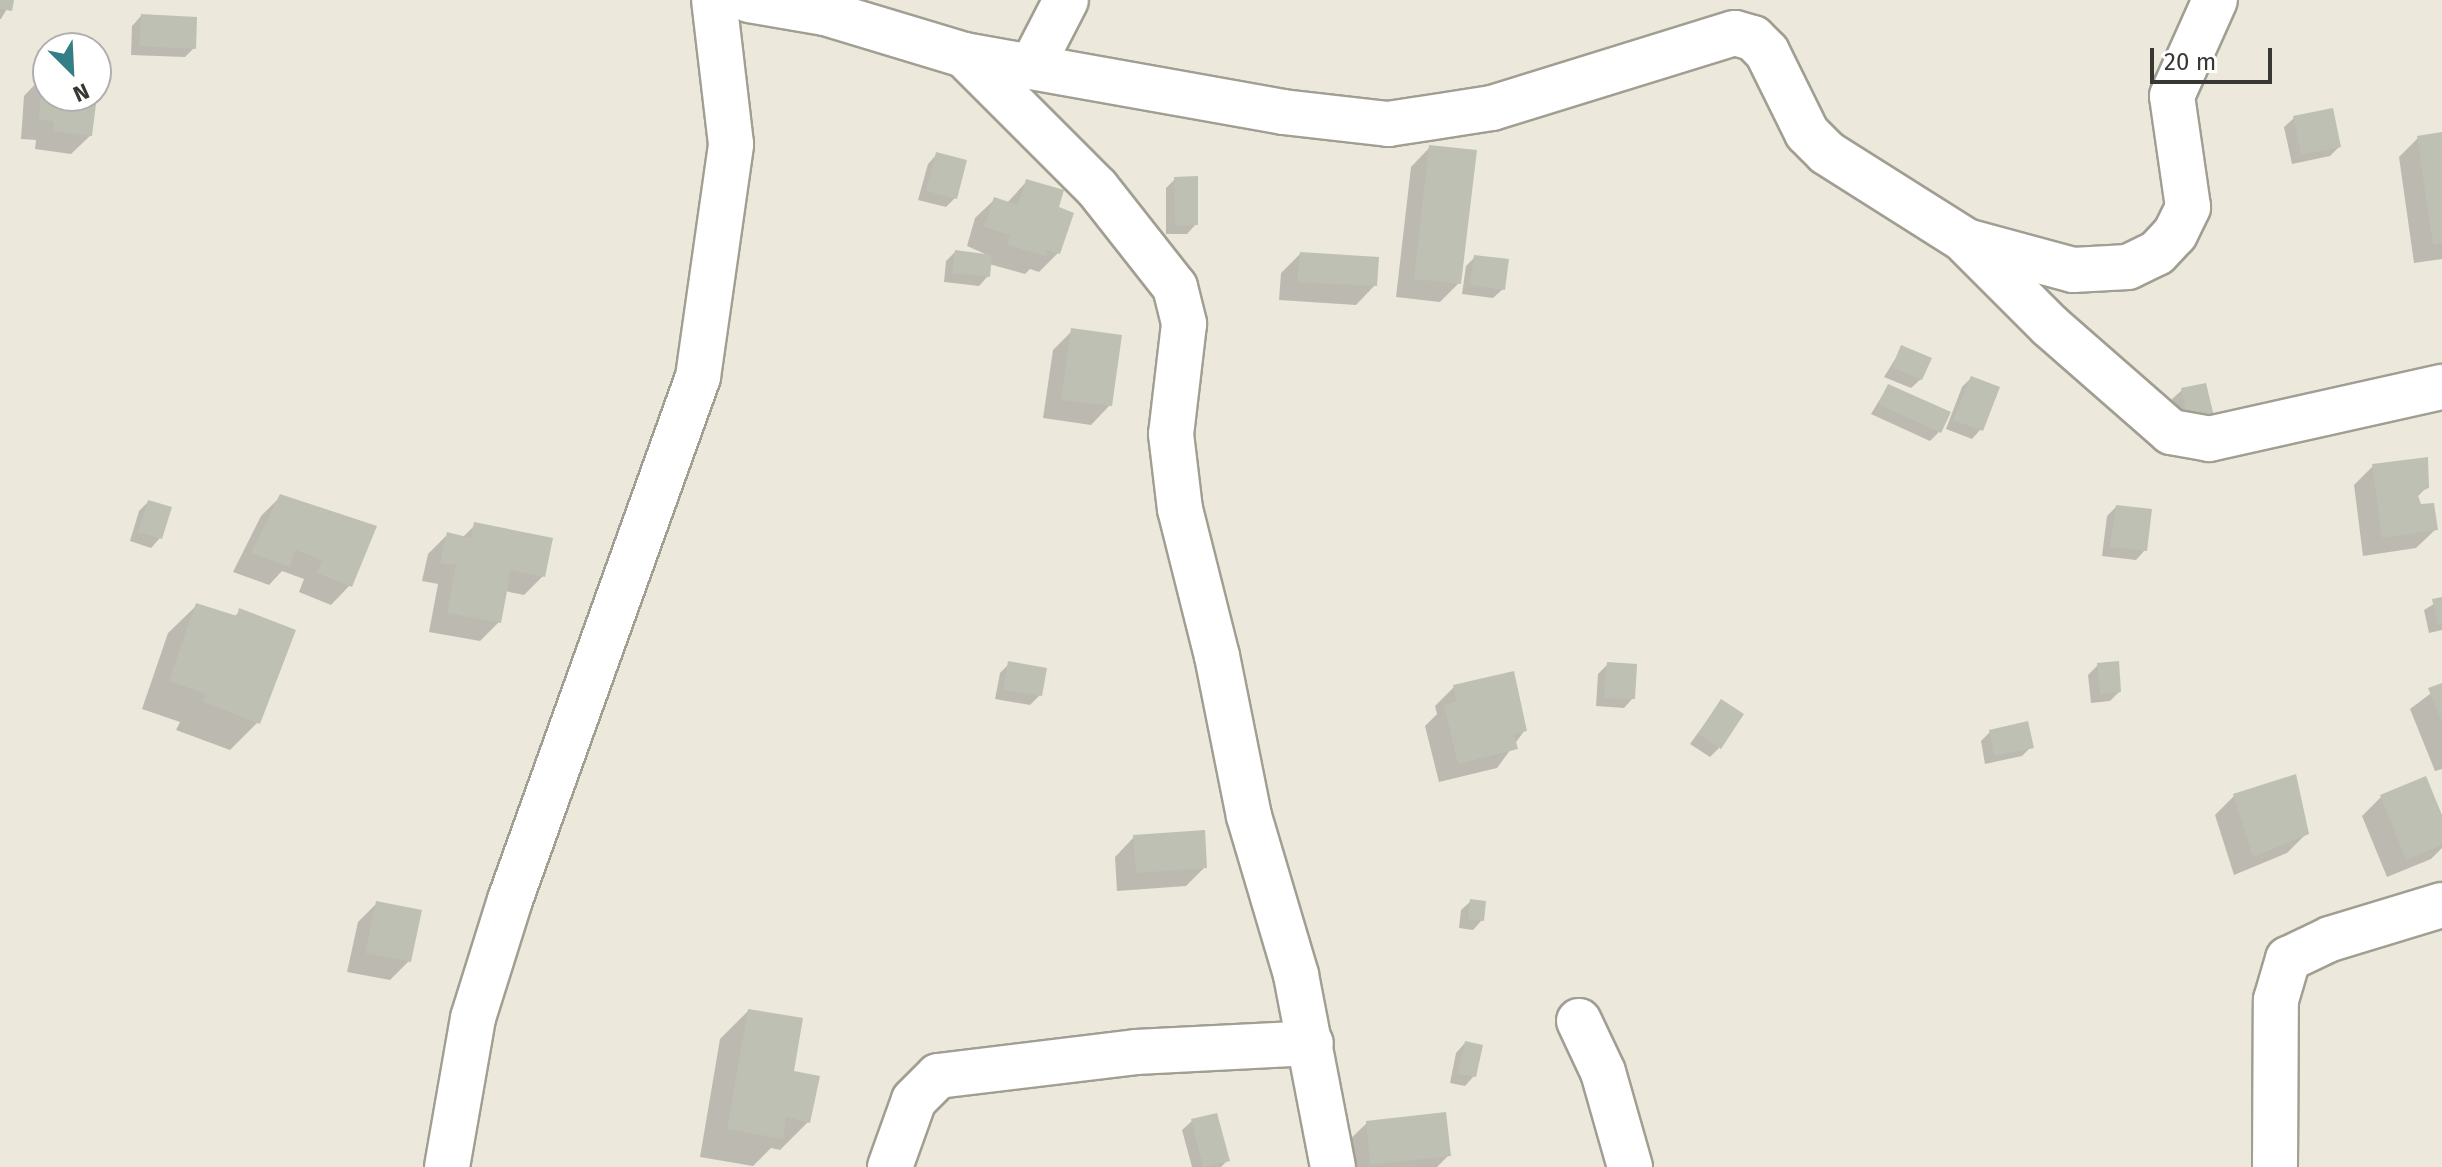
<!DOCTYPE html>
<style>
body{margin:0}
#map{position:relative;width:2442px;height:1167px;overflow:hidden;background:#ece8dc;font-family:"Fira Sans",sans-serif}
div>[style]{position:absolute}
.shadow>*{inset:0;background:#0003}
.building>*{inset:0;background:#bec0b4}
.roads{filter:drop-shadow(2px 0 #a19e92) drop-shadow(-2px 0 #a19e92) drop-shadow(0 2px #a19e92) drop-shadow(0 -2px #a19e92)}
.minor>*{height:44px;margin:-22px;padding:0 22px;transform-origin:22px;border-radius:22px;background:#fff}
.tertiary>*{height:44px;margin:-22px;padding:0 22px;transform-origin:22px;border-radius:22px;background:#fff}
span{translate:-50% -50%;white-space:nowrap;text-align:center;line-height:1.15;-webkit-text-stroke:6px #fff;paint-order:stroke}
.north{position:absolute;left:32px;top:32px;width:80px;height:80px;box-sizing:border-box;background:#fff;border:2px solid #afafad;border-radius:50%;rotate:156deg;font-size:22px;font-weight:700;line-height:32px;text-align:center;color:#383732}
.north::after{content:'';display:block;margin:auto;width:28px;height:36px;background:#367e87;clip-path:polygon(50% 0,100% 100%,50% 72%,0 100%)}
.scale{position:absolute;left:2150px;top:48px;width:122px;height:36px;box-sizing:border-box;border:4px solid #383732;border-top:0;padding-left:10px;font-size:24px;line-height:28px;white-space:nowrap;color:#383732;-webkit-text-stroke:6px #fff;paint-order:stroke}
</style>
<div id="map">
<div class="shadow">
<i style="clip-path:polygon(0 0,12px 0,1px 19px,0 19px)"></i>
<i style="clip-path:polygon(141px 16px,194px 48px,185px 57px,131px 55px,132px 26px)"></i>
<i style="clip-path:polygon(43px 76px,48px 77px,48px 96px,95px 96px,91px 135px,71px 154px,35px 149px,36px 140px,21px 139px,24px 96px)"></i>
<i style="clip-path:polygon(2294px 118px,2339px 147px,2330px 156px,2292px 164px,2284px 127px)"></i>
<i style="clip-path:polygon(2442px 134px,2442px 259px,2414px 263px,2399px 157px,2418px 138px)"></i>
<i style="clip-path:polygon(1430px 147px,1459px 283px,1440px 302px,1396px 297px,1411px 167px)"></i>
<i style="clip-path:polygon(937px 154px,955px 198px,946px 207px,918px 200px,928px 164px)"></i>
<i style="clip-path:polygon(1175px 179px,1196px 224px,1187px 234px,1166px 234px,1166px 188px)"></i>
<i style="clip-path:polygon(1027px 181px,1057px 208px,1058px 253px,1039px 272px,1030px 269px,1025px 274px,989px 264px,988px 276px,979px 286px,944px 282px,946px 261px,955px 252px,992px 257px,967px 246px,975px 218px,995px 199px,1007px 203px)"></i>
<i style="clip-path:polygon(1300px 254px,1375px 285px,1356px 305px,1279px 300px,1281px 273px)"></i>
<i style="clip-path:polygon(1475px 257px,1503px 289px,1493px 298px,1462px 294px,1466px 266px)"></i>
<i style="clip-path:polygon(1072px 331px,1110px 405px,1091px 425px,1043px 418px,1053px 350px)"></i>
<i style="clip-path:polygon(1902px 348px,1921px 379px,1911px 388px,1884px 377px)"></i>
<i style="clip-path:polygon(1971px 378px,1981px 429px,1972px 439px,1946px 429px,1962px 387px)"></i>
<i style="clip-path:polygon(1888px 386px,1939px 432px,1930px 441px,1871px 414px)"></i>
<i style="clip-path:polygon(2182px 390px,2205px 438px,2182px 443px,2172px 399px)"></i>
<i style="clip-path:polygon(2373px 466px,2427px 487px,2416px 498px,2436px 529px,2416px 548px,2363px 556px,2354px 485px)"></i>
<i style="clip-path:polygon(280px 497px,350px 585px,331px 605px,299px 592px,304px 579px,282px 571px,269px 585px,233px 572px,261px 516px)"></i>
<i style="clip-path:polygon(148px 502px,160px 538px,151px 548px,130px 541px,139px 511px)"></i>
<i style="clip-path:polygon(2116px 507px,2145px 550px,2136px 560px,2102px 556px,2107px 516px)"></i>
<i style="clip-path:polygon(475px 525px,543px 576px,524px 595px,505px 591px,499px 622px,480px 641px,429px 632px,438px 584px,422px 581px,428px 554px,447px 535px,462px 538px)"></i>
<i style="clip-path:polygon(2442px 599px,2442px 630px,2429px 633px,2424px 610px)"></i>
<i style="clip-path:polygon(197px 605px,234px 617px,240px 611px,258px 722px,230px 750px,176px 730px,180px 722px,142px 709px,168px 633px)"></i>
<i style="clip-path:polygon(1009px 664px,1040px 695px,1030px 705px,995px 699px,1000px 673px)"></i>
<i style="clip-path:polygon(1608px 664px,1633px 698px,1624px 708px,1596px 706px,1598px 674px)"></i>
<i style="clip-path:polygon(2098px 665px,2119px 692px,2110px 701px,2091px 703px,2088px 675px)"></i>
<i style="clip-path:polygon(2442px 685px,2442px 769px,2435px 771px,2410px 709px)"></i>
<i style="clip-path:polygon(1454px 687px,1525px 730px,1497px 768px,1439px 782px,1425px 726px,1437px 714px,1435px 706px)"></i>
<i style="clip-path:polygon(1721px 701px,1719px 748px,1710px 757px,1690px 744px)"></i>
<i style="clip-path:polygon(1990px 732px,2031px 747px,2022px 756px,1985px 764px,1981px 741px)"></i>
<i style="clip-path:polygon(2425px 778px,2442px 820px,2442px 848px,2431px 859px,2387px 877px,2362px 816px,2381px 797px)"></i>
<i style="clip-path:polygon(2234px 796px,2307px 833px,2287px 853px,2234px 875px,2215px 815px)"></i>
<i style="clip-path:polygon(1134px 837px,1205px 867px,1186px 886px,1117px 891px,1115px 857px)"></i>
<i style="clip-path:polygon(1471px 901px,1482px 920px,1473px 930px,1459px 928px,1461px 910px)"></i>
<i style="clip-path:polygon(377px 903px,409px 961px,390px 980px,347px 972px,358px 922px)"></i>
<i style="clip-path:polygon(748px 1011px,792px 1072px,808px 1122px,780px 1150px,771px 1148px,753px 1166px,700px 1157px,720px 1039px)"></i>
<i style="clip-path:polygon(1465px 1043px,1474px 1076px,1465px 1086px,1450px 1083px,1456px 1053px)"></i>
<i style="clip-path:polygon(1192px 1121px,1228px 1160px,1221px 1167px,1192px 1167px,1182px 1130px)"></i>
<i style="clip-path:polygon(1367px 1123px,1449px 1155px,1437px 1167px,1350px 1167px,1347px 1142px)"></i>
</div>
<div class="building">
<i style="clip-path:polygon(0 0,14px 0,12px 11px,0 9px)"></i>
<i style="clip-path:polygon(141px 14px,197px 17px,196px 49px,139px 46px)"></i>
<i style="clip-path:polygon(96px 66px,101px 66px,98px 89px,96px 89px)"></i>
<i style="clip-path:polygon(42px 74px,48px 75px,48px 96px,97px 96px,92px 136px,53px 131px,54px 121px,39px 120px)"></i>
<i style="clip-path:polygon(2333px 108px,2341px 147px,2301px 155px,2293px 116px)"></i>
<i style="clip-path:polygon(2442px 132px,2442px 243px,2433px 245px,2417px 136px)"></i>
<i style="clip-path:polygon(1429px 145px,1477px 150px,1461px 284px,1414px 279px)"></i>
<i style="clip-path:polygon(936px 152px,967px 160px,957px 199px,926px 191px)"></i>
<i style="clip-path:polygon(1198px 176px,1198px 225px,1175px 226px,1174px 177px)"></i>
<i style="clip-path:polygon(1026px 179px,1064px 190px,1059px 207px,1074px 213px,1060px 254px,1047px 250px,1046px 256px,1007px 245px,1010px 235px,984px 227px,994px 197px,1018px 205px)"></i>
<i style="clip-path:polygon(955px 250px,992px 255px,990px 277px,952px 273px)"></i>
<i style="clip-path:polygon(1300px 252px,1379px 257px,1377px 286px,1297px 282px)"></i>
<i style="clip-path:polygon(1474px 255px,1509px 259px,1505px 290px,1470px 285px)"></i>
<i style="clip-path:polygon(1071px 328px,1122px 335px,1112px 406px,1061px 400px)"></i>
<i style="clip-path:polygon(1901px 345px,1932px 358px,1922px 380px,1892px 367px)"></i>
<i style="clip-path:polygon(1971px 376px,2000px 387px,1983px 431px,1953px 420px)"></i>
<i style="clip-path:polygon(2206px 383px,2217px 429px,2191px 435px,2181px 388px)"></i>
<i style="clip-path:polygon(1888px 384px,1951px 412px,1941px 433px,1878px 404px)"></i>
<i style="clip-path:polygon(2428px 457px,2429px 488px,2417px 493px,2421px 504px,2434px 503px,2438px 530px,2382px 538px,2372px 464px)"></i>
<i style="clip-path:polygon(280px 494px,377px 526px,352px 587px,317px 573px,322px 560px,295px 550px,290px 567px,251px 553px)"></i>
<i style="clip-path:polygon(148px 500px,172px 507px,162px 539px,138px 532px)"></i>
<i style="clip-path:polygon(2116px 505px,2152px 509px,2147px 551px,2110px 547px)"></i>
<i style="clip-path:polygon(474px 522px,553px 538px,545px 577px,511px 570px,501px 623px,447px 613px,456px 565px,440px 563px,447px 532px,471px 538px)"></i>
<i style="clip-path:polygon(2442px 597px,2442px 624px,2438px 625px,2432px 599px)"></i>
<i style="clip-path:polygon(196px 603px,237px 616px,239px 608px,296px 630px,260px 724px,203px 702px,206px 694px,169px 681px)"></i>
<i style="clip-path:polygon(1008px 661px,1047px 668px,1042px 696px,1003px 690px)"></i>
<i style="clip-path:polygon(2119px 661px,2121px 692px,2100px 694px,2097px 663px)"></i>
<i style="clip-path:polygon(1607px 662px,1637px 664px,1635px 699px,1604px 698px)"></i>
<i style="clip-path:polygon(1514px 671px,1527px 731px,1514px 734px,1518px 749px,1458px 764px,1444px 705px,1457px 702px,1453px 685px)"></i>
<i style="clip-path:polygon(2442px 683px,2442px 722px,2428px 688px)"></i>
<i style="clip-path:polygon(1721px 699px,1744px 714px,1721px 749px,1698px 734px)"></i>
<i style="clip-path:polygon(2028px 721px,2034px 748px,1994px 756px,1989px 730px)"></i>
<i style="clip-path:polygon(2296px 774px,2309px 834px,2253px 857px,2233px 794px)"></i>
<i style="clip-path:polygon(2426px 776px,2442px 815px,2442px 845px,2406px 860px,2380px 795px)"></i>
<i style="clip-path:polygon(1205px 830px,1207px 868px,1136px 873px,1133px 835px)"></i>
<i style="clip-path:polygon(1470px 899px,1486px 901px,1484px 921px,1468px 920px)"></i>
<i style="clip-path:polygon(376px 901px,422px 910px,411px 962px,365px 953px)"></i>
<i style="clip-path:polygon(748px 1009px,803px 1018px,794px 1071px,820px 1076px,810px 1123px,786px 1117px,783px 1139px,727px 1129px)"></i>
<i style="clip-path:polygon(1465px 1041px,1483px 1045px,1476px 1077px,1458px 1074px)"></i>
<i style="clip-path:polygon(1446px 1112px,1451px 1156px,1370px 1165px,1366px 1121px)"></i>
<i style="clip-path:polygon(1217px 1113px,1230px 1161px,1203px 1167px,1191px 1119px)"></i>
</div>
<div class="roads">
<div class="minor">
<i style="left:749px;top:0;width:77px;rotate:9.7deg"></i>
<i style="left:825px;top:13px;width:145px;rotate:16.8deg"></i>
<i style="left:964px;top:55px;width:324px;rotate:10.1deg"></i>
<i style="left:1283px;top:112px;width:106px;rotate:6.5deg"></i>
<i style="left:1388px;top:124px;width:105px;rotate:-8.7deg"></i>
<i style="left:1492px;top:108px;width:254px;rotate:-17.2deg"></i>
<i style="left:1735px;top:33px;width:19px;rotate:16deg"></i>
<i style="left:1753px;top:38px;width:20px;rotate:45deg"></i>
<i style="left:1767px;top:52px;width:90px;rotate:63.7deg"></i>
<i style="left:1807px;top:133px;width:28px;rotate:45deg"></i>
<i style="left:1827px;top:153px;width:165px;rotate:32.3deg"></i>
<i style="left:1966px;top:241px;width:111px;rotate:15.2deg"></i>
<i style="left:2073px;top:270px;width:55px;rotate:-3.1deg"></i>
<i style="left:2128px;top:267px;width:32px;rotate:-26deg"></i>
<i style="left:2157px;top:253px;width:26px;rotate:-47deg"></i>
<i style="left:2175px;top:234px;width:30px;rotate:-64deg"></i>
<i style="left:2188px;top:207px;width:112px;rotate:-98.2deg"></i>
<i style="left:2172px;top:96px;width:105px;rotate:-65.9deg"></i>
<i style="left:964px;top:55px;width:188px;rotate:45deg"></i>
<i style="left:1097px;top:188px;width:126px;rotate:51.8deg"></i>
<i style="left:1175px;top:287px;width:38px;rotate:76deg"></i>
<i style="left:1184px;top:324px;width:111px;rotate:96.7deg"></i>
<i style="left:1171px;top:434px;width:76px;rotate:83.2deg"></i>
<i style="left:1180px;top:509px;width:152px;rotate:75.9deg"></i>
<i style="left:1217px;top:656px;width:163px;rotate:78.7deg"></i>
<i style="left:1249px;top:816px;width:166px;rotate:73.5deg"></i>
<i style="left:1296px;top:975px;width:196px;rotate:79.1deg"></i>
<i style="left:1032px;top:66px;width:74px;rotate:-62.7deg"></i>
<i style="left:1967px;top:243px;width:117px;rotate:45deg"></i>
<i style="left:2050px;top:326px;width:161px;rotate:41.2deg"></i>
<i style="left:2171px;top:432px;width:39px;rotate:10deg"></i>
<i style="left:2209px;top:439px;width:239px;rotate:-12.6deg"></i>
<i style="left:1579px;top:1021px;width:56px;rotate:64.8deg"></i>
<i style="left:1603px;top:1072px;width:99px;rotate:74.1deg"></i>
<i style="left:890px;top:1167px;width:71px;rotate:-70.3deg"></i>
<i style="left:914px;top:1100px;width:34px;rotate:-45deg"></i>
<i style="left:938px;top:1076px;width:199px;rotate:-6.9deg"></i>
<i style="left:1136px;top:1052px;width:175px;rotate:-2.9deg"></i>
<i style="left:2275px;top:1167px;width:167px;rotate:-89.7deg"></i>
<i style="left:2276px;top:1000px;width:43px;rotate:-73.7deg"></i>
<i style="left:2288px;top:959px;width:47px;rotate:-25.5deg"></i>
<i style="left:2330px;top:939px;width:117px;rotate:-16.9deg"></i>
</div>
<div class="tertiary">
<i style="left:447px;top:1167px;width:151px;rotate:-80.1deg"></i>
<i style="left:473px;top:1018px;width:124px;rotate:-72.6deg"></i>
<i style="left:510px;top:900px;width:556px;rotate:-70.23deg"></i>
<i style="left:698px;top:377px;width:235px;rotate:-81.9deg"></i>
<i style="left:731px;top:144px;width:145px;rotate:-96.7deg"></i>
</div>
</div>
<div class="north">N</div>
<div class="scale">20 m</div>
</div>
